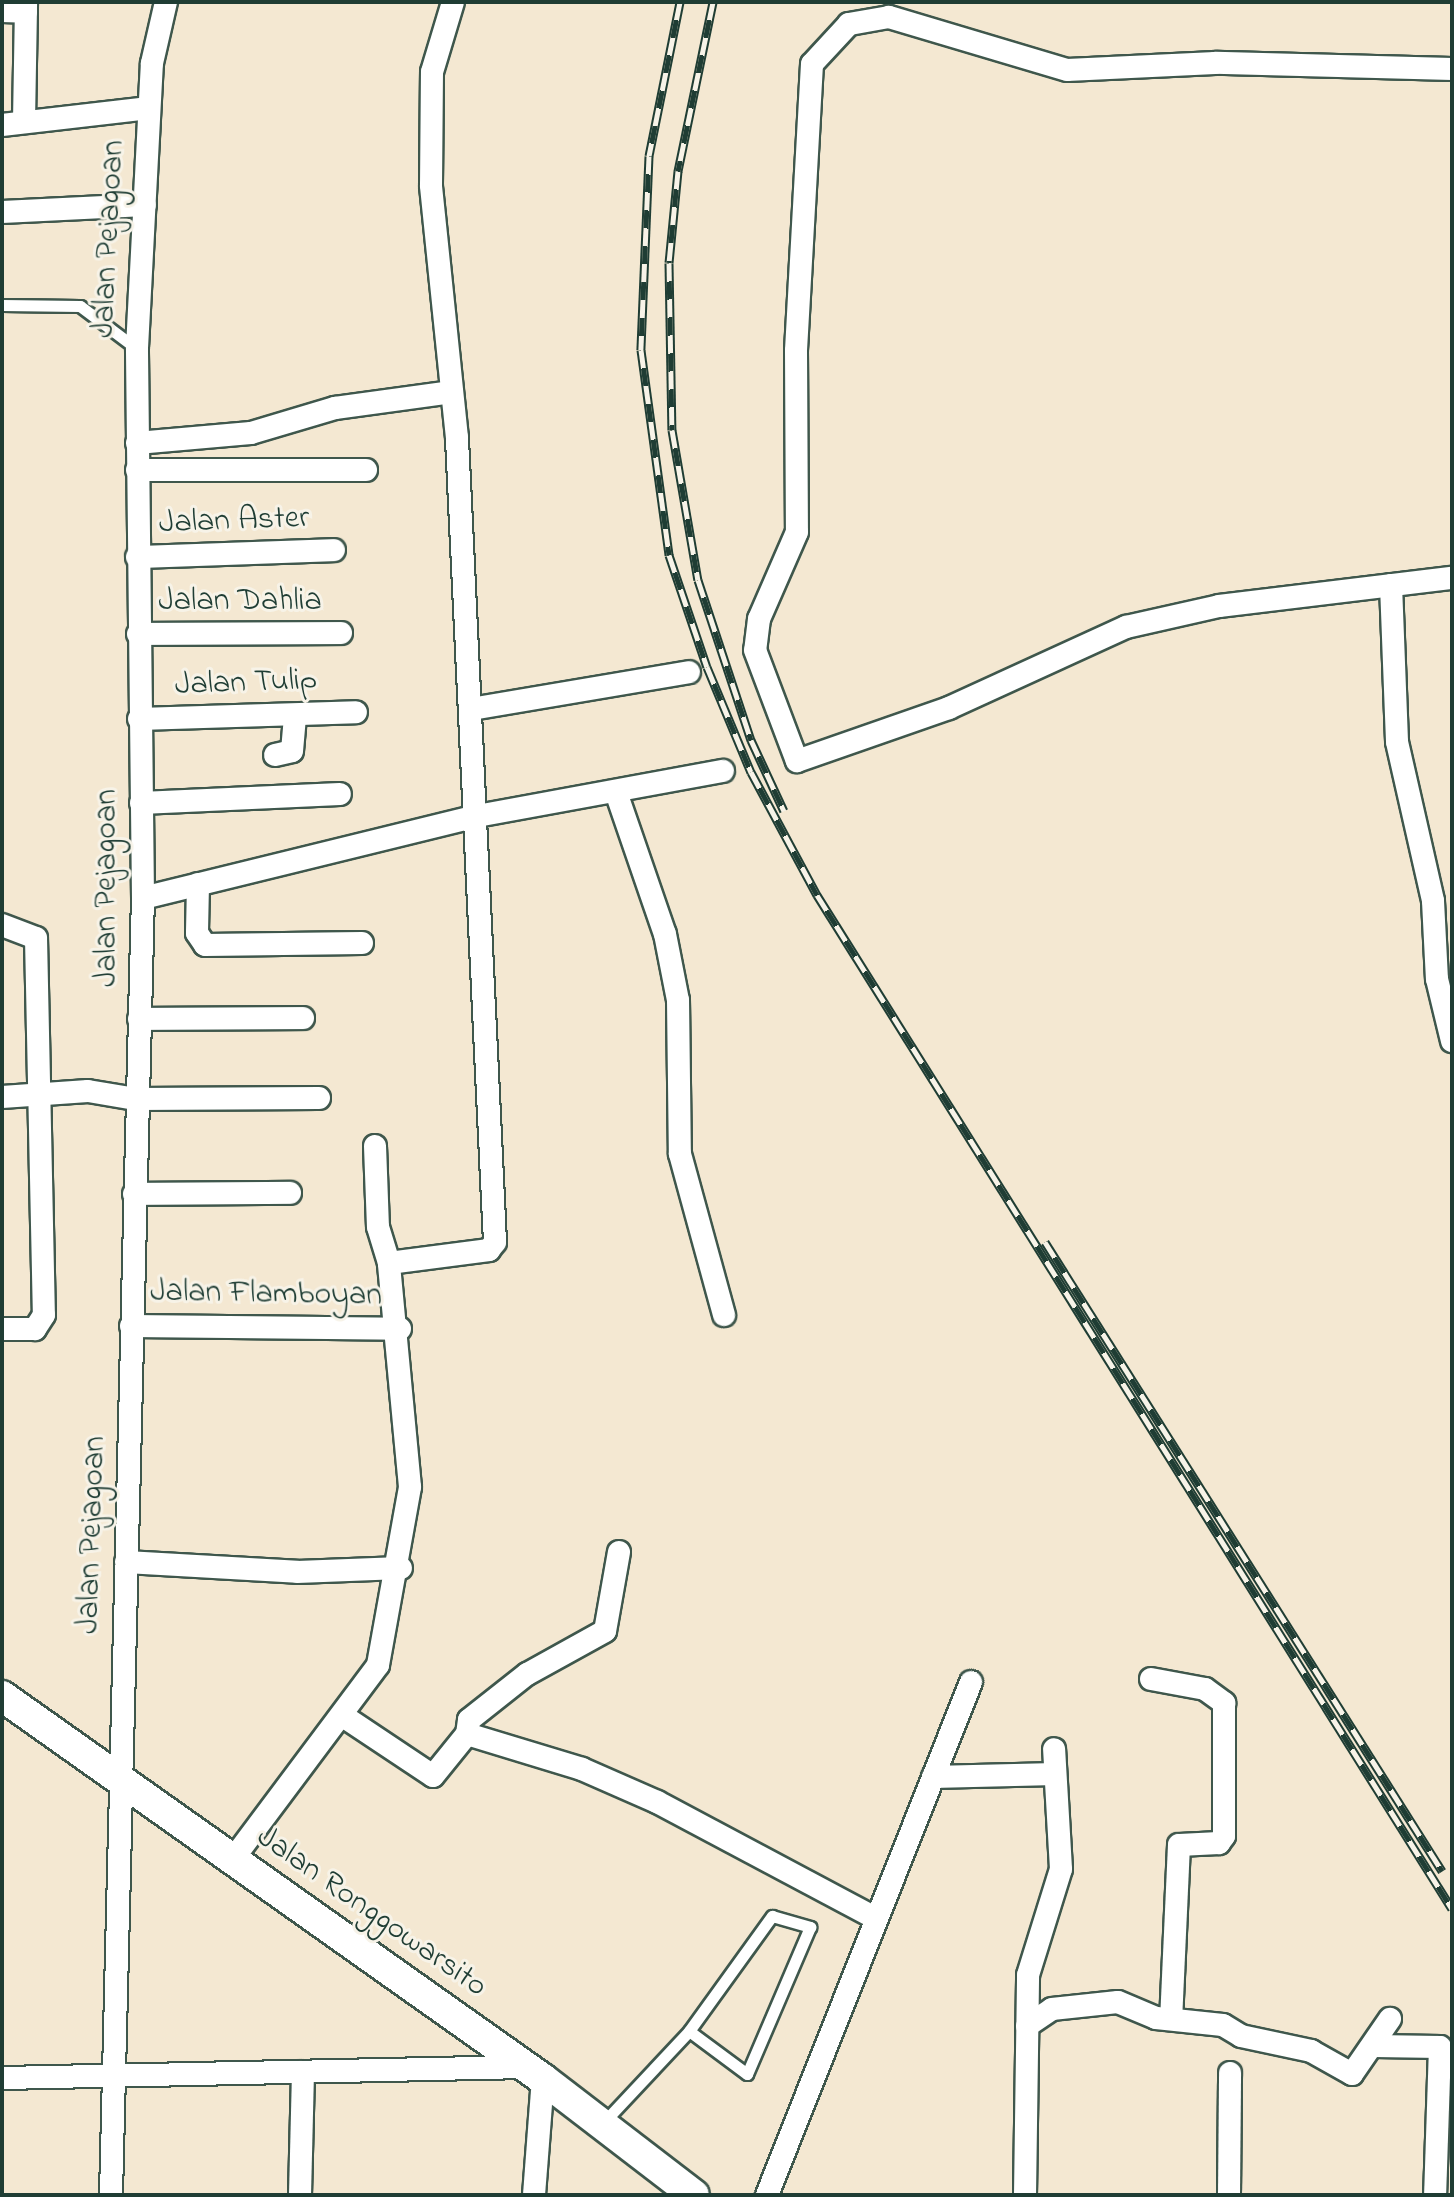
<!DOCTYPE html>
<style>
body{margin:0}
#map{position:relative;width:1454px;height:2197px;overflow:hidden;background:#f4e8d2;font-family:"Indie Flower",sans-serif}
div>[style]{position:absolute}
.roads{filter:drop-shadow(2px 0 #3f574c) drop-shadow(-2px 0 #3f574c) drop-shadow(0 2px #3f574c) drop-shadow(0 -2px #3f574c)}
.lane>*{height:11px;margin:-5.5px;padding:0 5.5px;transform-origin:5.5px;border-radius:5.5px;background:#fff}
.street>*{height:22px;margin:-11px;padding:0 11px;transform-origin:11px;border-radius:11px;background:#fff}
.secondary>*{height:30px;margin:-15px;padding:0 15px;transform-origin:15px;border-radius:15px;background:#fff}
.rail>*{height:9px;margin-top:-4.5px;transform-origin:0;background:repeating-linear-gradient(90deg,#f7f3e8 0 18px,#1f3d34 0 36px);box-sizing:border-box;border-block:2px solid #1f3d34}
span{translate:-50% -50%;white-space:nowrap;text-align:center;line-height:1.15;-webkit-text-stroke:6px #f7f3e8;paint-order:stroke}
.street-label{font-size:32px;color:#1f3d34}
.frame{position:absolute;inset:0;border:4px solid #1f3d34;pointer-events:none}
</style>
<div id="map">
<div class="roads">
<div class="lane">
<i style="left:2px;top:305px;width:78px;rotate:0.7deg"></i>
<i style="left:80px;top:306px;width:70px;rotate:36.9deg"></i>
<i style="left:603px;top:2123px;width:126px;rotate:-46.9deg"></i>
<i style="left:689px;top:2031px;width:142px;rotate:-54.2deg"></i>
<i style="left:772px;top:1916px;width:40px;rotate:16deg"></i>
<i style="left:810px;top:1927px;width:160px;rotate:113.2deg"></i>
<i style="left:747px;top:2074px;width:72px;rotate:-143.4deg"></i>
</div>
<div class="street">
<i style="left:2px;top:11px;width:24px;rotate:2deg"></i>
<i style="left:1452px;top:69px;width:237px;rotate:-178.5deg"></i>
<i style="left:1215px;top:63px;width:148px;rotate:177.3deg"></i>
<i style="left:1067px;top:70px;width:186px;rotate:-163.4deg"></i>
<i style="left:889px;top:17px;width:41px;rotate:170.1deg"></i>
<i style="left:849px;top:24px;width:54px;rotate:132.8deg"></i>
<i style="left:812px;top:64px;width:287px;rotate:93.2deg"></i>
<i style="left:796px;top:351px;width:181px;rotate:89.7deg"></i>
<i style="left:797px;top:532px;width:95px;rotate:113.6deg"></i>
<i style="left:759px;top:619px;width:31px;rotate:97deg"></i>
<i style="left:755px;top:650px;width:119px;rotate:69.3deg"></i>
<i style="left:797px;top:761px;width:161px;rotate:-19.2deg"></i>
<i style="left:949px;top:708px;width:195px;rotate:-24.6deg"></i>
<i style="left:1126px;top:627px;width:95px;rotate:-12.7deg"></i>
<i style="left:1219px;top:606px;width:235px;rotate:-6.9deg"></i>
<i style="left:24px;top:121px;width:119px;rotate:-89deg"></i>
<i style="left:2px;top:125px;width:148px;rotate:-6.6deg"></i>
<i style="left:2px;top:212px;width:143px;rotate:-2.8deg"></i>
<i style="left:137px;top:443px;width:114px;rotate:-5deg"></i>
<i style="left:251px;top:433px;width:88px;rotate:-16.6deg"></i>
<i style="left:335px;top:408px;width:118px;rotate:-7.8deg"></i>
<i style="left:137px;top:470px;width:229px"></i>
<i style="left:137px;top:557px;width:197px;rotate:-2deg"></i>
<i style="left:1391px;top:585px;width:157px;rotate:87.8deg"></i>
<i style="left:1397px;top:742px;width:163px;rotate:77.2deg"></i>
<i style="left:1433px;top:901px;width:78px;rotate:87.1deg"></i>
<i style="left:1437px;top:979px;width:64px;rotate:76.4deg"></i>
<i style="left:138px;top:634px;width:203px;rotate:-0.3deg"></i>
<i style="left:471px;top:709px;width:221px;rotate:-9.6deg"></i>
<i style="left:139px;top:719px;width:217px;rotate:-1.8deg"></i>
<i style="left:275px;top:755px;width:17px;rotate:-13deg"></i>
<i style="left:292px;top:751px;width:34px;rotate:-85deg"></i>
<i style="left:616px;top:792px;width:150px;rotate:71deg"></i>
<i style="left:665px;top:934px;width:67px;rotate:78.9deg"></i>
<i style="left:678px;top:1000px;width:154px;rotate:89.3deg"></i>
<i style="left:680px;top:1154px;width:167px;rotate:74.7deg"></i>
<i style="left:141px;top:803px;width:199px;rotate:-2.6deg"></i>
<i style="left:198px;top:884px;width:49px;rotate:91.2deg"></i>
<i style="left:197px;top:933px;width:14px;rotate:56deg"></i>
<i style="left:205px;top:945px;width:157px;rotate:-0.7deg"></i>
<i style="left:143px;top:898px;width:344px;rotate:-13.8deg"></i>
<i style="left:477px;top:816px;width:250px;rotate:-10.4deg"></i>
<i style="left:2px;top:925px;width:36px;rotate:21deg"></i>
<i style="left:36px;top:938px;width:377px;rotate:88.8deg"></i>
<i style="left:44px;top:1315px;width:17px;rotate:123deg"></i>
<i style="left:35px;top:1329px;width:33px;rotate:180deg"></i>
<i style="left:139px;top:1019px;width:164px;rotate:-0.3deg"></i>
<i style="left:2px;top:1097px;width:86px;rotate:-4deg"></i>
<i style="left:88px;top:1091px;width:49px;rotate:9.5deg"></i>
<i style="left:136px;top:1099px;width:183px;rotate:-0.3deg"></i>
<i style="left:375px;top:1146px;width:81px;rotate:87.9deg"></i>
<i style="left:378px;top:1227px;width:38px;rotate:73deg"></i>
<i style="left:134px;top:1194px;width:156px;rotate:-0.4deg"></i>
<i style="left:131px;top:1326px;width:269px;rotate:0.6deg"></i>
<i style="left:619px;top:1552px;width:80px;rotate:100deg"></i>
<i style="left:605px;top:1631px;width:89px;rotate:151.1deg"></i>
<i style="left:527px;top:1674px;width:74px;rotate:141.6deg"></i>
<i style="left:469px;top:1720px;width:14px;rotate:98deg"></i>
<i style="left:467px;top:1734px;width:120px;rotate:16.9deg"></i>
<i style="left:582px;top:1769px;width:82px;rotate:23.7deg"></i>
<i style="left:657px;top:1802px;width:247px;rotate:28deg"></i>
<i style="left:126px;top:1562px;width:171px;rotate:3.3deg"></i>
<i style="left:297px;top:1572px;width:104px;rotate:-2.2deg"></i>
<i style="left:1151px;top:1679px;width:55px;rotate:10.5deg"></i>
<i style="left:1205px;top:1689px;width:24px;rotate:36deg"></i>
<i style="left:1224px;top:1703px;width:133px;rotate:90deg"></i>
<i style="left:1224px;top:1836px;width:9px;rotate:126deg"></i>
<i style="left:1219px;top:1843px;width:40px;rotate:177.1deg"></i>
<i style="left:1179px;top:1845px;width:174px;rotate:92.6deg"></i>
<i style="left:343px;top:1716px;width:108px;rotate:33.7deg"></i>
<i style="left:433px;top:1776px;width:54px;rotate:-51deg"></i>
<i style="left:933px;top:1777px;width:122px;rotate:-1.4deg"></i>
<i style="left:233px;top:1859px;width:242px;rotate:-53.2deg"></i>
<i style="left:378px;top:1665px;width:181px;rotate:-79.8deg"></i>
<i style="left:410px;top:1487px;width:225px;rotate:-95.4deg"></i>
<i style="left:389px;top:1263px;width:101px;rotate:-7.4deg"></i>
<i style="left:489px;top:1250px;width:10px;rotate:-53deg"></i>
<i style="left:495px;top:1242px;width:805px;rotate:-92.71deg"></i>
<i style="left:457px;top:438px;width:254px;rotate:-95.9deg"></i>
<i style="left:431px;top:185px;width:113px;rotate:-89.5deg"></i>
<i style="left:432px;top:72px;width:73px;rotate:-73.3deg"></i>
<i style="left:1027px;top:2026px;width:30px;rotate:-34deg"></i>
<i style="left:1052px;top:2009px;width:66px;rotate:-6.1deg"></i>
<i style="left:1118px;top:2002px;width:41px;rotate:22.8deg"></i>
<i style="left:1156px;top:2018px;width:67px;rotate:6deg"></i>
<i style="left:1223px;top:2025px;width:21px;rotate:31deg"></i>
<i style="left:1241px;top:2036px;width:72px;rotate:12.1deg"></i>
<i style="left:1311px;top:2051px;width:47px;rotate:29.3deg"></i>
<i style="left:1352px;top:2074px;width:67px;rotate:-55.4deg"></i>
<i style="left:1374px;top:2046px;width:66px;rotate:0.9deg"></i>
<i style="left:1440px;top:2047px;width:148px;rotate:91.9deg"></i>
<i style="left:2px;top:2078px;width:524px;rotate:-1.2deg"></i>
<i style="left:111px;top:2195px;width:1297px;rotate:-88.59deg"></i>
<i style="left:143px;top:898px;width:550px;rotate:-90.63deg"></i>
<i style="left:137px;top:348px;width:285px;rotate:-87deg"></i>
<i style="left:152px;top:63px;width:63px;rotate:-77.1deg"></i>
<i style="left:300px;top:2195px;width:123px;rotate:-88.6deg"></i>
<i style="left:534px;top:2195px;width:116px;rotate:-85.6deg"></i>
<i style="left:767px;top:2195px;width:552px;rotate:-68.31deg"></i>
<i style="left:1025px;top:2195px;width:220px;rotate:-89.2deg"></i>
<i style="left:1028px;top:1975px;width:111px;rotate:-72.7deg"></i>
<i style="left:1061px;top:1869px;width:120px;rotate:-93.3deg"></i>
<i style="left:1229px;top:2195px;width:122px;rotate:-89.5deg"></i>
</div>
<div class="secondary">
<i style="left:2px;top:1696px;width:663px;rotate:35.3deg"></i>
<i style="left:543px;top:2079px;width:190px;rotate:37.5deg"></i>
</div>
</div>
<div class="rail">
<i style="left:680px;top:2px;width:157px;rotate:101.4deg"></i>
<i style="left:649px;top:156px;width:194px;rotate:92.4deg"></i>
<i style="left:641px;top:350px;width:207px;rotate:82.2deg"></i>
<i style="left:669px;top:555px;width:118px;rotate:71.3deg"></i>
<i style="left:707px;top:667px;width:114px;rotate:67.3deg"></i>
<i style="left:751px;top:772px;width:140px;rotate:61.8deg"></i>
<i style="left:817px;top:895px;width:1196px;rotate:57.94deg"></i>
<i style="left:713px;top:2px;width:173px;rotate:101.7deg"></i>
<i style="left:678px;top:171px;width:92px;rotate:95.6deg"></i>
<i style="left:669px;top:263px;width:167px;rotate:89deg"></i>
<i style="left:672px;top:430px;width:152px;rotate:80.2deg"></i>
<i style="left:698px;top:580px;width:169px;rotate:71.7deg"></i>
<i style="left:751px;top:740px;width:78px;rotate:65.1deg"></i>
<i style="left:1045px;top:1242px;width:744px;rotate:57.74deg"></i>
</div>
<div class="street-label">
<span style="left:110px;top:239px;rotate:-87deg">Jalan Pejagoan</span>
<span style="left:234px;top:522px;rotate:-2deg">Jalan Aster</span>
<span style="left:240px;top:602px">Jalan Dahlia</span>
<span style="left:246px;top:684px;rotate:-2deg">Jalan Tulip</span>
<span style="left:108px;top:888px;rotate:-90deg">Jalan Pejagoan</span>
<span style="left:266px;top:1295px;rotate:1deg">Jalan Flamboyan</span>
<span style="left:93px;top:1535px;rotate:-88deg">Jalan Pejagoan</span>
<span style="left:371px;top:1913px;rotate:35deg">Jalan Ronggowarsito</span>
</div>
<div class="frame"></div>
</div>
